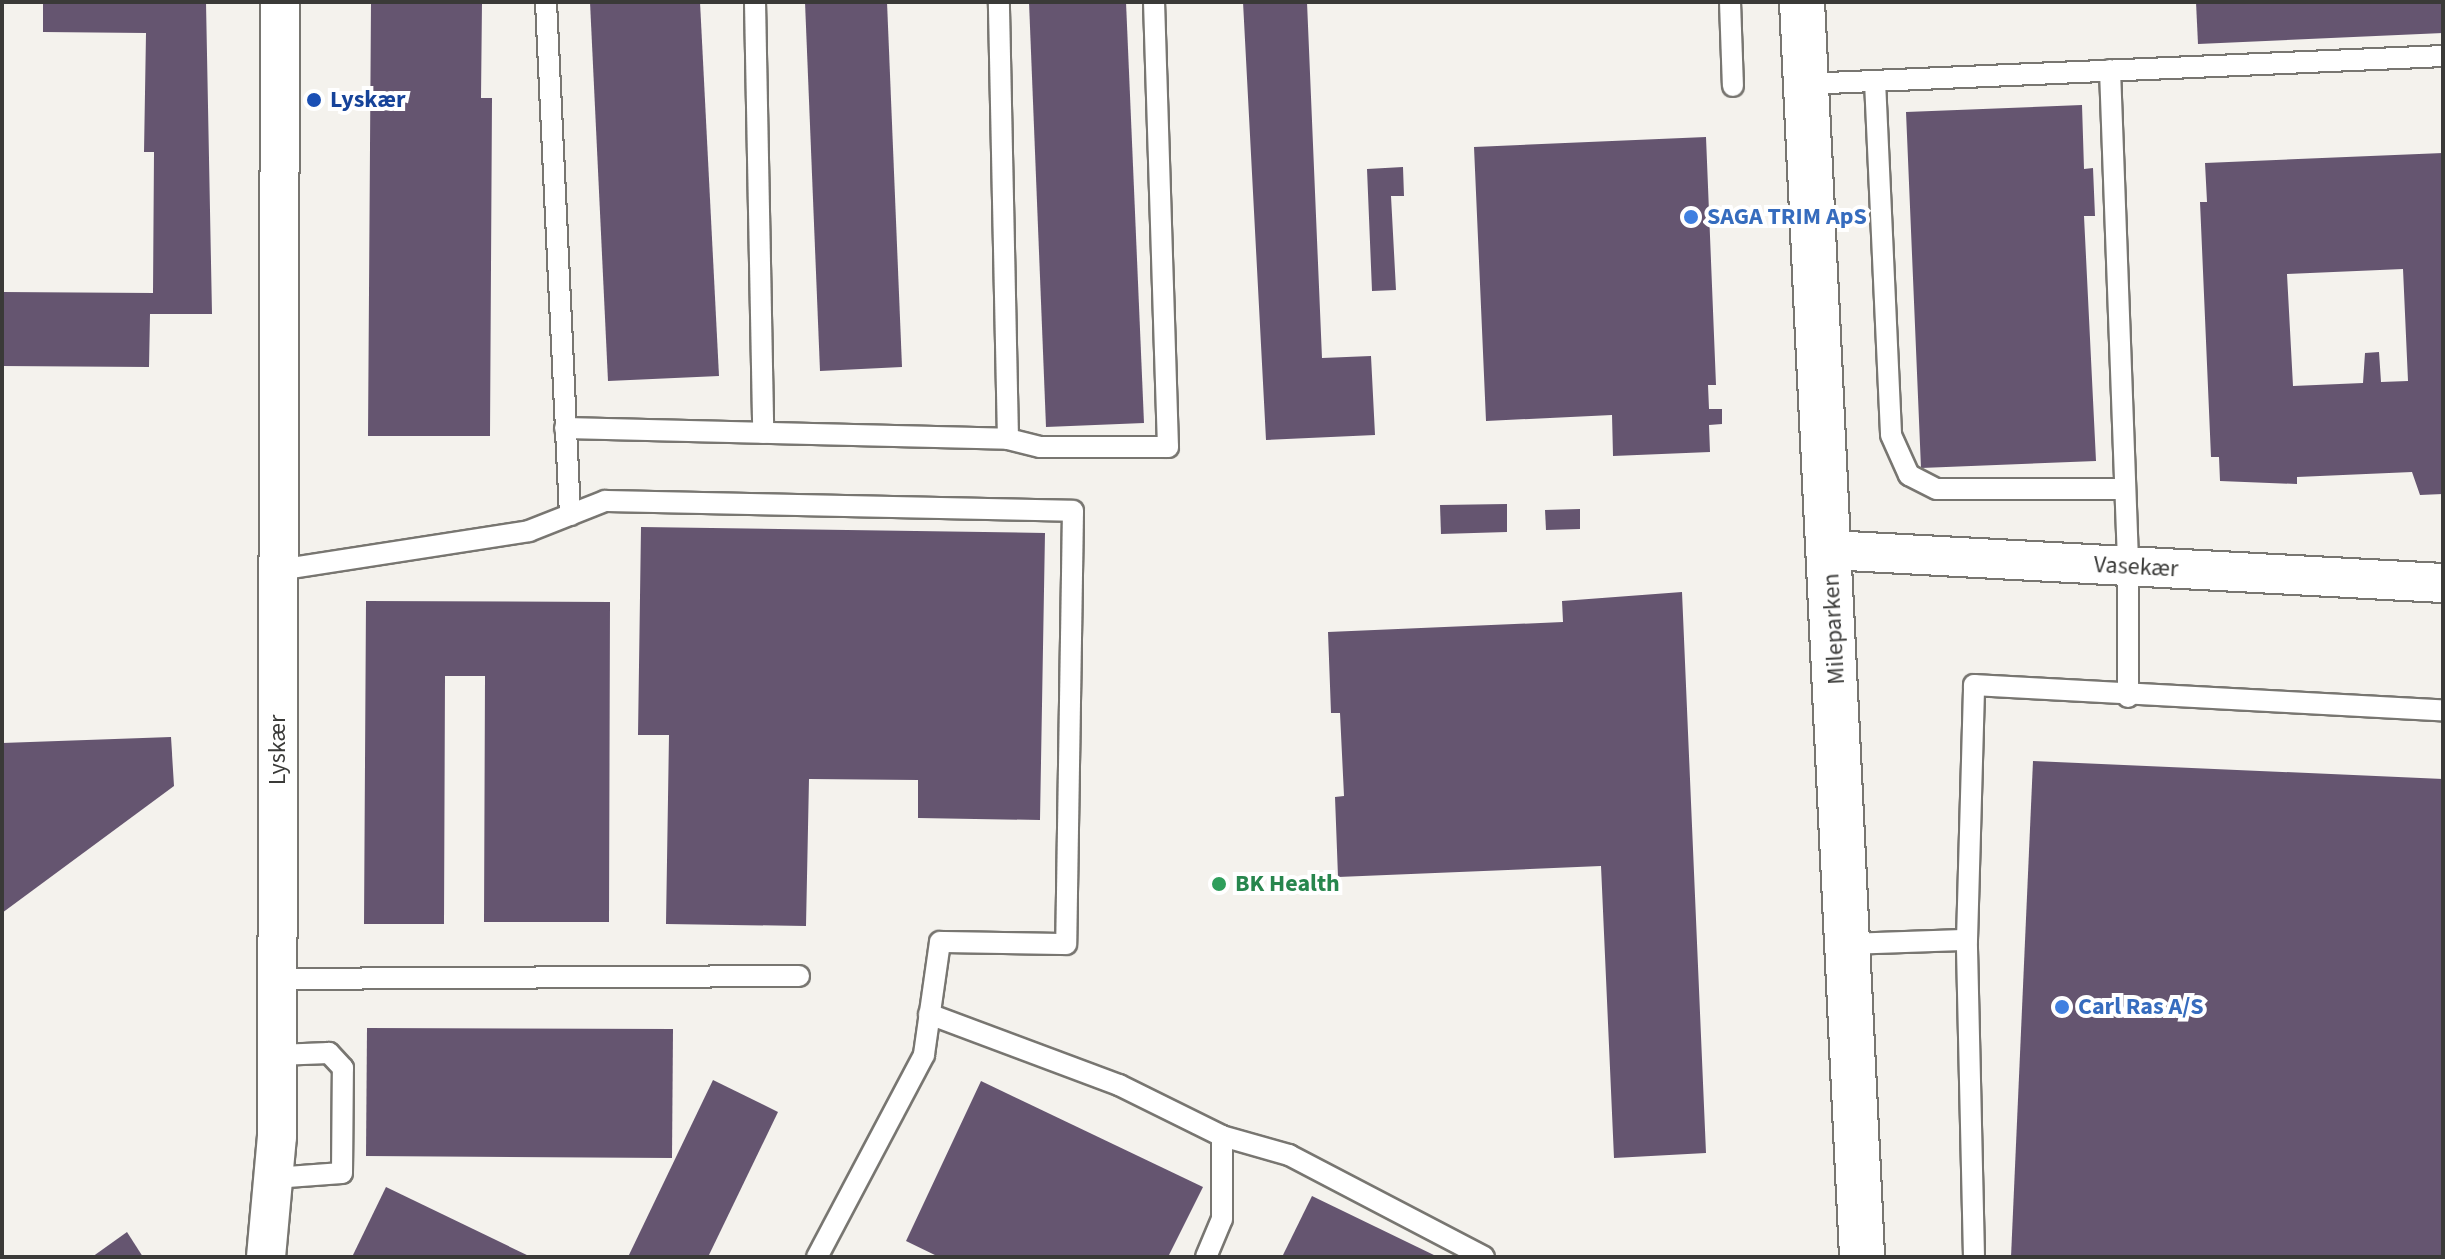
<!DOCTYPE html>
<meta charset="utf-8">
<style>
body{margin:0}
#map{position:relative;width:2445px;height:1259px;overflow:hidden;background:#f4f2ed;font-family:"Source Sans 3",sans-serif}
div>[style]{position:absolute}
.building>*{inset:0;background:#655570}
.roads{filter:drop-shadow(2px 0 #787671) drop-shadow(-2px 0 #787671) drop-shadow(0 2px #787671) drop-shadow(0 -2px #787671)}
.service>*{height:20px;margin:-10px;padding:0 10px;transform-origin:10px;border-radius:10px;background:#fff}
.minor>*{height:38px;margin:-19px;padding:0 19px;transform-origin:19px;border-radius:19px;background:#fff}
.tertiary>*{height:44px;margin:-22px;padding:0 22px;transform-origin:22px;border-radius:22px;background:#fff}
.dots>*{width:22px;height:22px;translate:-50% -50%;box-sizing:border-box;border:4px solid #fff;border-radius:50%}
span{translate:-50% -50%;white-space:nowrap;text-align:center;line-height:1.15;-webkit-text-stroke:8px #fff;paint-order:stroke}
.transit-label{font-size:24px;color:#164399;font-weight:700}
.left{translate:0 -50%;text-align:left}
.shop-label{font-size:24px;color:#366cbe;font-weight:700}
.street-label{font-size:24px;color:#3a3a38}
.leisure-label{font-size:24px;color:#27864d;font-weight:700}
.frame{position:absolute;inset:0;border:4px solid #3a3a38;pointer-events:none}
</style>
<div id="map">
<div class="building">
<i style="clip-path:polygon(43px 2px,206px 2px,212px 314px,150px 314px,149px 367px,2px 366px,2px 292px,153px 293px,154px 152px,144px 152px,146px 33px,43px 32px)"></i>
<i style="clip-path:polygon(371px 2px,482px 2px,481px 98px,492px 98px,490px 436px,368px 436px)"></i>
<i style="clip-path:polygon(590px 2px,700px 2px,719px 376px,608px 381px)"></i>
<i style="clip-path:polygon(805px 2px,887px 2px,902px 367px,820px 371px)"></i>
<i style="clip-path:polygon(1029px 2px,1126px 2px,1144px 423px,1046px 427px)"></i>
<i style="clip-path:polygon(1243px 2px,1307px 2px,1322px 358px,1371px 356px,1375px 435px,1266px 440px)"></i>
<i style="clip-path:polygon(2196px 2px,2443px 2px,2443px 33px,2198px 44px)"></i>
<i style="clip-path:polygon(2082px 105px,2084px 169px,2093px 168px,2095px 216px,2084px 216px,2096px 461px,1921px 468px,1906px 112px)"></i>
<i style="clip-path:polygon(1706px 137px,1716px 385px,1708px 385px,1709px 409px,1722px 409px,1722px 424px,1709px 425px,1710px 452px,1613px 456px,1612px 415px,1486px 421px,1474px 147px)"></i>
<i style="clip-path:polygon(evenodd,2443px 153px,2443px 494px,2420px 495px,2412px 472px,2297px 477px,2297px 484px,2220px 481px,2219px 457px,2211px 457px,2200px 202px,2207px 202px,2205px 163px,2443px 153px,2403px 269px,2408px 381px,2381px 382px,2379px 352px,2365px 353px,2363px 383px,2293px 386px,2287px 274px,2403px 269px)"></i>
<i style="clip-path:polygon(1403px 167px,1404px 196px,1391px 196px,1396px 290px,1372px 291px,1367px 169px)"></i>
<i style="clip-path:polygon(1507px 504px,1507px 532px,1441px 534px,1440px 505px)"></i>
<i style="clip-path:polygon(1580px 509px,1580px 529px,1546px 530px,1545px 510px)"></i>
<i style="clip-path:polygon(641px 527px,1045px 533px,1040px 820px,918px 818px,918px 780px,809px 779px,806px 926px,666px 924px,669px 735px,638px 735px)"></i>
<i style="clip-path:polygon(1682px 592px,1706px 1153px,1614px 1158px,1601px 866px,1338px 877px,1335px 797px,1344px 796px,1340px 713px,1331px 713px,1328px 632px,1563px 622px,1562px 601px)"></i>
<i style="clip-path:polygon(366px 601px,610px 602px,609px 922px,484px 922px,485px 676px,445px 676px,444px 924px,364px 924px)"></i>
<i style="clip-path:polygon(171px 737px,174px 786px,2px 913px,2px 743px)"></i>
<i style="clip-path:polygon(2033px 761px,2443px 779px,2443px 1257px,2011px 1257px)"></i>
<i style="clip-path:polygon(367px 1028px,673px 1029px,672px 1158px,366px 1156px)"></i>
<i style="clip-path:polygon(713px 1080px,778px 1112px,708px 1257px,628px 1257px)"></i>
<i style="clip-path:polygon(981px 1081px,1203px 1187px,1168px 1257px,939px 1257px,906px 1241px)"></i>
<i style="clip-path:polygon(386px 1187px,531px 1257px,352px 1257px)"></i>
<i style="clip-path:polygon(1312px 1196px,1438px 1257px,1282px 1257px)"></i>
<i style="clip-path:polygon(127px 1232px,143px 1257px,92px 1257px)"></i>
</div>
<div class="roads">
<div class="service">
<i style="left:546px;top:2px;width:514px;rotate:87.32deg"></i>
<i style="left:755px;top:2px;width:431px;rotate:88.9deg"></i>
<i style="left:1730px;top:2px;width:84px;rotate:88deg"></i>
<i style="left:2110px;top:70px;width:496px;rotate:87.9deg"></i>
<i style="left:2128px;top:566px;width:131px;rotate:90deg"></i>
<i style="left:1875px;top:81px;width:354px;rotate:87.4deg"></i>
<i style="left:1891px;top:435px;width:44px;rotate:65.8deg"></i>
<i style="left:1909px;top:475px;width:31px;rotate:27deg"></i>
<i style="left:1937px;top:489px;width:188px"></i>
<i style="left:1805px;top:84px;width:639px;rotate:-2.51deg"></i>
<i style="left:565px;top:428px;width:443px;rotate:1.4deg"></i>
<i style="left:1008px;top:439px;width:437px;rotate:-91.2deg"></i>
<i style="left:1008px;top:439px;width:33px;rotate:14deg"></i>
<i style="left:1040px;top:447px;width:128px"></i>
<i style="left:1168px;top:447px;width:445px;rotate:-91.8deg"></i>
<i style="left:278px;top:570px;width:254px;rotate:-8.8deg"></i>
<i style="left:529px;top:531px;width:82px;rotate:-21.5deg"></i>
<i style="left:605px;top:501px;width:468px;rotate:1.2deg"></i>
<i style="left:1073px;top:511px;width:433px;rotate:90.9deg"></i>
<i style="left:1066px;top:944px;width:126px;rotate:-179.1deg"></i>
<i style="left:940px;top:942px;width:114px;rotate:98.1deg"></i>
<i style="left:924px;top:1055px;width:229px;rotate:117.9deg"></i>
<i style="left:1850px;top:944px;width:117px;rotate:-2deg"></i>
<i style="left:277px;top:979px;width:522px;rotate:-0.33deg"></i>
<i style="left:929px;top:1014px;width:203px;rotate:20.5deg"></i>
<i style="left:1119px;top:1085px;width:115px;rotate:26.3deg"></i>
<i style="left:1222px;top:1136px;width:70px;rotate:15.8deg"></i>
<i style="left:1289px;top:1155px;width:220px;rotate:27.6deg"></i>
<i style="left:274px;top:1178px;width:68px;rotate:-4.2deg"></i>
<i style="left:342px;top:1173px;width:105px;rotate:-89.5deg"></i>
<i style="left:343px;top:1068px;width:21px;rotate:-133deg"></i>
<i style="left:329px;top:1053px;width:52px;rotate:177.8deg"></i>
<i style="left:1206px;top:1257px;width:41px;rotate:-67.2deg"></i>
<i style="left:1222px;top:1219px;width:83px;rotate:-90deg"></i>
<i style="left:1974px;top:1257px;width:317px;rotate:-91.3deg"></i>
<i style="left:1967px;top:940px;width:255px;rotate:-88.4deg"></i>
<i style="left:1974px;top:685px;width:470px;rotate:3.1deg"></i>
</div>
<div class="minor">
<i style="left:1829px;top:550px;width:615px;rotate:3.08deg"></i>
<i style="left:266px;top:1257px;width:121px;rotate:-84.8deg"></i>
<i style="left:277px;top:1137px;width:1135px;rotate:-89.85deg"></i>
</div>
<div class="tertiary">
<i style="left:1802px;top:2px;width:1256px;rotate:87.26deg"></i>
</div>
</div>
<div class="dots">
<i style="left:314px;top:100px;background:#1a4fb4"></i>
<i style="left:1691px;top:217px;background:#3f7fe0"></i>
<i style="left:1219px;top:884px;background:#2e9e5b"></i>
<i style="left:2062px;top:1007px;background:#3f7fe0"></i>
</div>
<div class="transit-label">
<span class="left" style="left:330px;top:100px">Lyskær</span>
</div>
<div class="shop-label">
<span class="left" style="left:1707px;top:217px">SAGA TRIM ApS</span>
<span class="left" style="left:2078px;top:1007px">Carl Ras A/S</span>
</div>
<div class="street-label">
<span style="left:2136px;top:567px;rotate:3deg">Vasekær</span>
<span style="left:1834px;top:629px;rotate:-93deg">Mileparken</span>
<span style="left:278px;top:750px;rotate:-90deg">Lyskær</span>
</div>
<div class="leisure-label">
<span class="left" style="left:1235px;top:884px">BK Health</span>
</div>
<div class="frame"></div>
</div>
